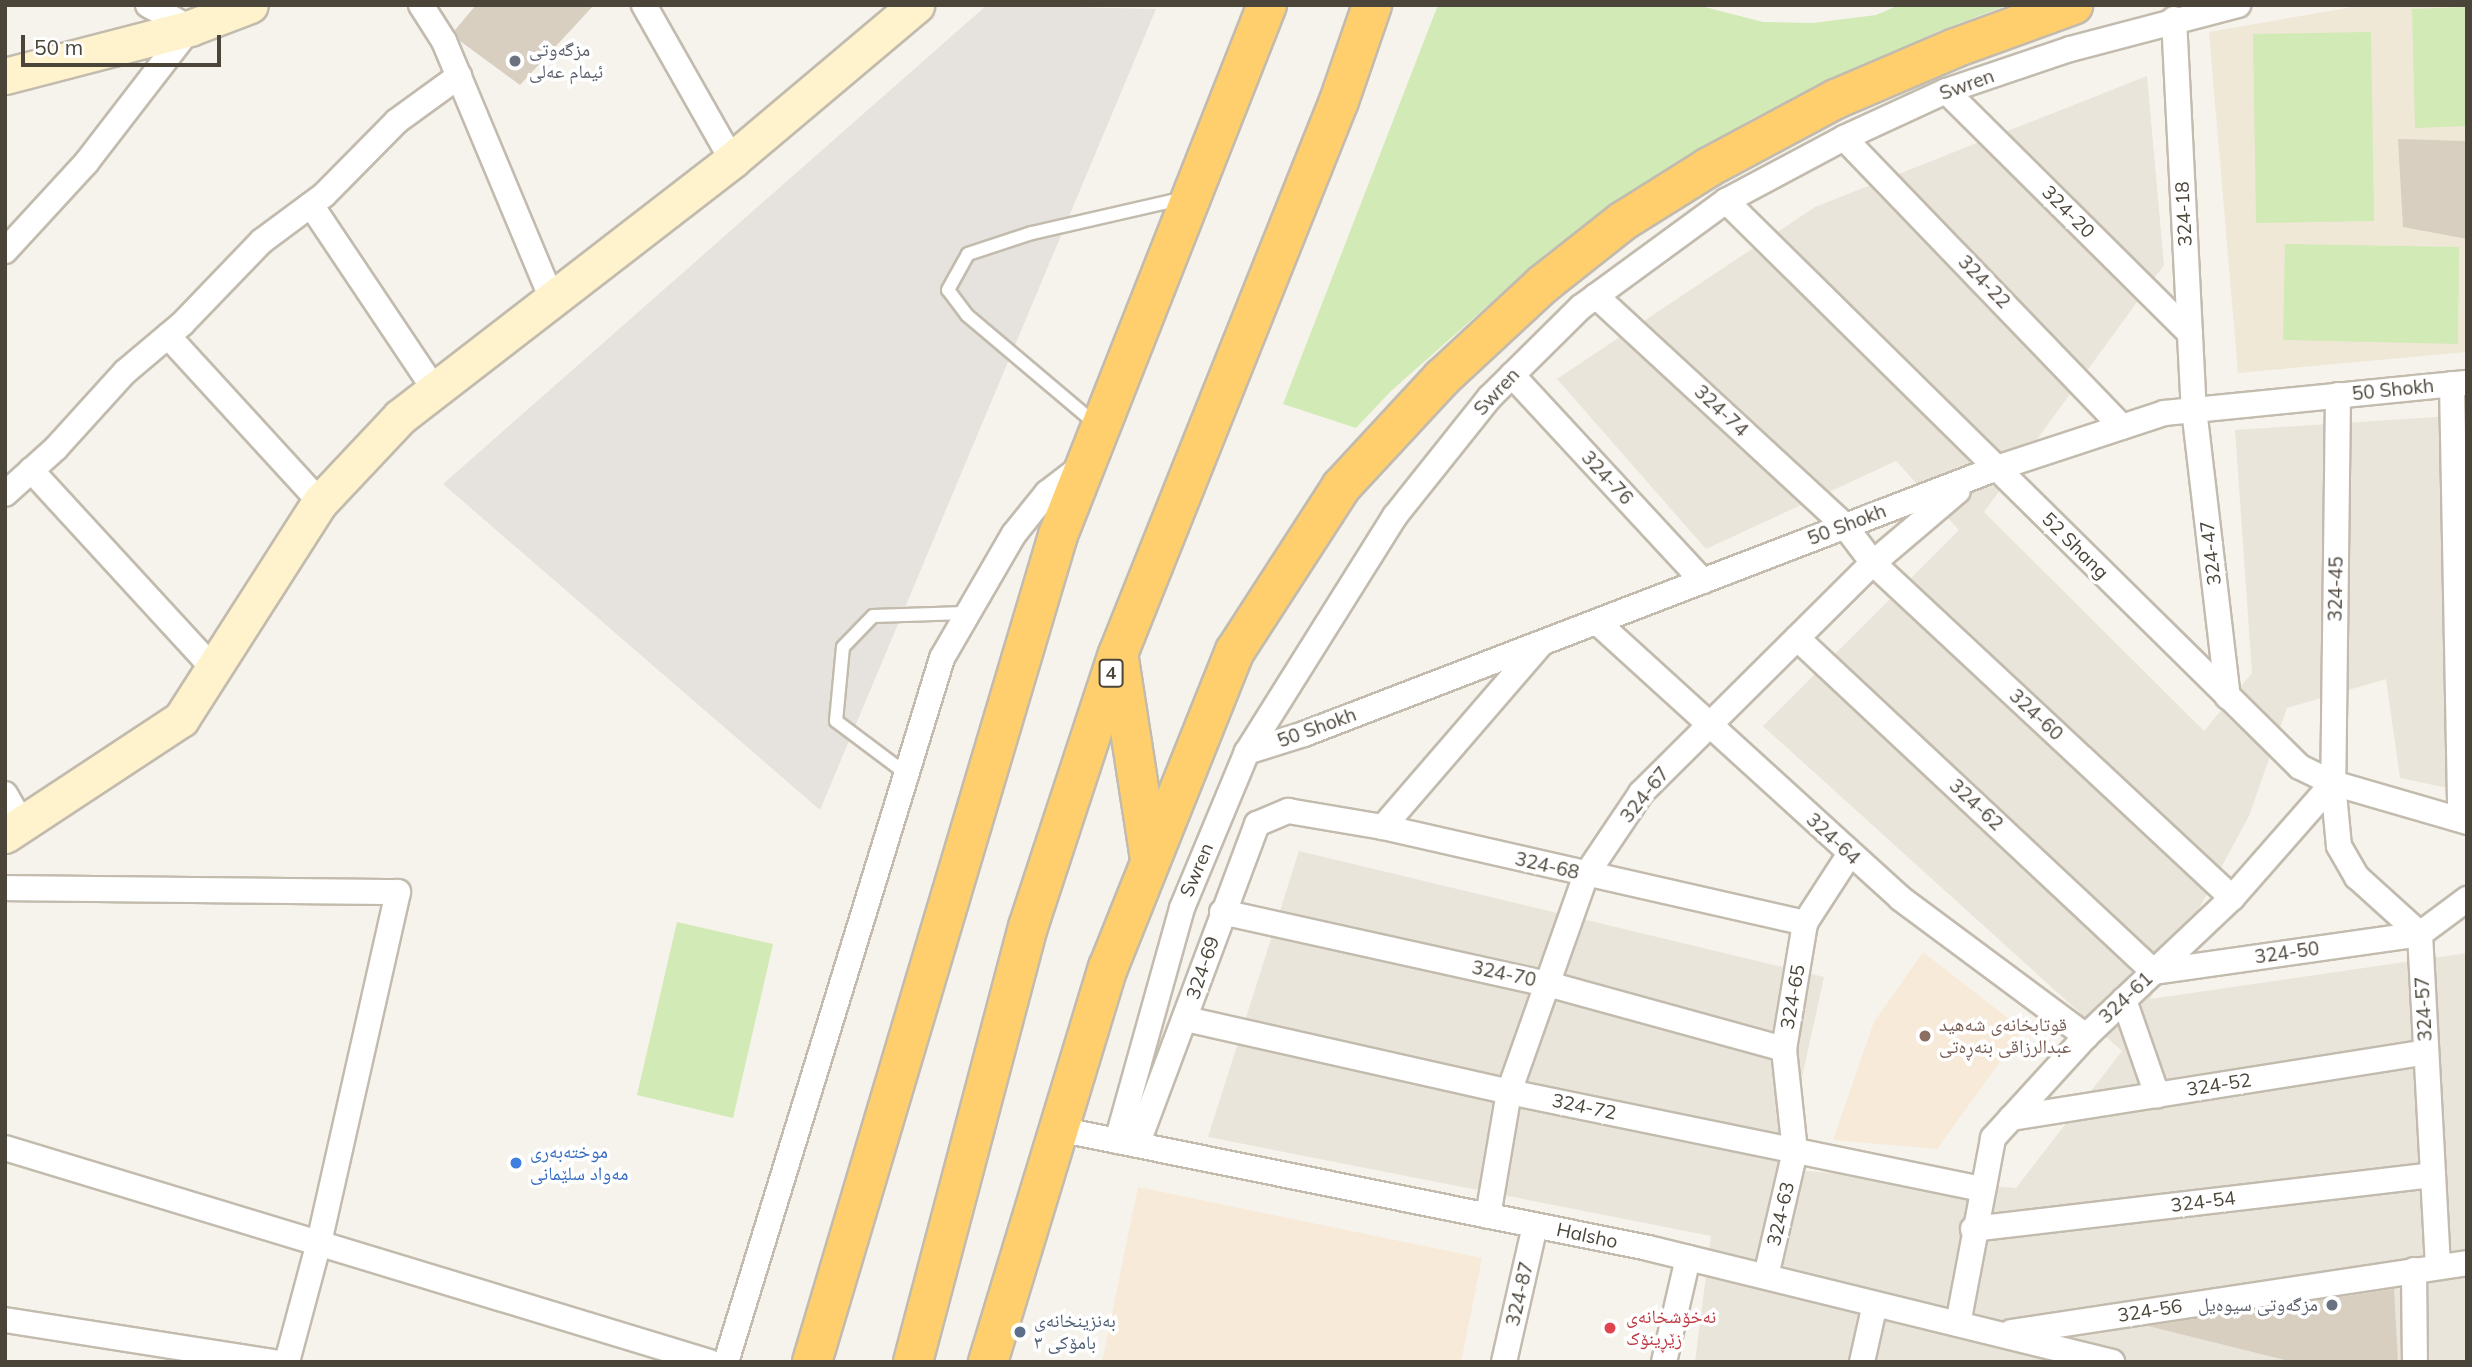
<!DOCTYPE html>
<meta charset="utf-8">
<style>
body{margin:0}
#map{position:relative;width:2472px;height:1367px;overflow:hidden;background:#f6f3ec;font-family:Mulish,"Noto Naskh Arabic",sans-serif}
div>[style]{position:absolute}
.residential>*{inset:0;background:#eae5da}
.commercial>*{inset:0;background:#f7ead8}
.industrial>*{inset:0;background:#e6e2dd}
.education>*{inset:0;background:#efe8d6}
.green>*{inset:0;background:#d2eab5}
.building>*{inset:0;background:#d8cfc1}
.roads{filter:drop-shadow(2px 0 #c2bbae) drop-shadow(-2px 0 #c2bbae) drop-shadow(0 2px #c2bbae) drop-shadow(0 -2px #c2bbae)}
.lane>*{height:12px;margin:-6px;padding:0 6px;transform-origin:6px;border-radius:6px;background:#fff}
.street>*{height:24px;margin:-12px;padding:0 12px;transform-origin:12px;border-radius:12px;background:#fff}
.secondary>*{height:35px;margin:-17.5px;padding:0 17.5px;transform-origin:17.5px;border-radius:17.5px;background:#fff3cd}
.highway>*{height:38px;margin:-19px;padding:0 19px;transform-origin:19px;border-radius:19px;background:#ffcf6e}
.dots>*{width:19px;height:19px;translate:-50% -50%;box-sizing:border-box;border:4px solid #fff;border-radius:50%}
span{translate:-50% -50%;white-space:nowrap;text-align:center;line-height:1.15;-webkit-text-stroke:7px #fff;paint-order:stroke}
.shield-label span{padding:2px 5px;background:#fff;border:2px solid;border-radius:5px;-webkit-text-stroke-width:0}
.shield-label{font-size:18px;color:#4b4439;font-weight:700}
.worship-label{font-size:19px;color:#5b616d}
.left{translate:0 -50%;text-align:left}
.right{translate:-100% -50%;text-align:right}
.street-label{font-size:19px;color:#4b4439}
.education-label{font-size:19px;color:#785e54}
.shop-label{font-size:19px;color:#366cbe}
.health-label{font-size:19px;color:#be3a42}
.service-label{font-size:19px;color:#4e5e75}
.frame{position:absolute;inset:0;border:7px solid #4b4439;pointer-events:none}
.scale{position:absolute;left:21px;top:35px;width:200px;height:32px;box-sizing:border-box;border:4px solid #4b4439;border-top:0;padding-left:9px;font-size:21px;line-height:24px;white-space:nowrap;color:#4b4439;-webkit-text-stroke:5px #fff;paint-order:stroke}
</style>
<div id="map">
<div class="residential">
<i style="clip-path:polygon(2147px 76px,2164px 265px,1984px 512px,2204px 731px,2252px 673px,2235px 430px,2467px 415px,2467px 792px,2400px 778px,2386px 679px,2287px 708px,2249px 816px,2150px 999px,2467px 953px,2467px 1362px,1695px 1362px,1711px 1236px,1208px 1137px,1299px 851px,1824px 977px,1782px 1169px,2016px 1188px,2122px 1051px,1763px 726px,1959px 530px,1896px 461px,1706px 549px,1557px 379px,1815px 207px)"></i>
</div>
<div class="commercial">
<i style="clip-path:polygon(1923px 952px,2023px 1030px,1937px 1149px,1833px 1140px,1874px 1022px)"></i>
<i style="clip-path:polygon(1138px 1187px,1482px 1258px,1461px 1362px,1102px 1362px)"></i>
</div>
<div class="industrial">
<i style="clip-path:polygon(987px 5px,1156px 9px,820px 810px,443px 484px)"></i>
</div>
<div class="education">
<i style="clip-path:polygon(2364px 5px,2467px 5px,2467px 352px,2238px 373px,2209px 32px)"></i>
</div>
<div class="green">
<i style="clip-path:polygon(1438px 5px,1697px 5px,1763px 22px,1813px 23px,1876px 15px,1899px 5px,2008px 5px,1939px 31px,1754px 118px,1618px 201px,1546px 254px,1391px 391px,1356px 428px,1283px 404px)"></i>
<i style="clip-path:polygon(2467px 7px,2467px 126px,2415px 128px,2412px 9px)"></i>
<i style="clip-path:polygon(2371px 32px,2374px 221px,2256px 223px,2253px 34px)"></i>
<i style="clip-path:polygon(2285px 244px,2459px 247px,2458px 344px,2283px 340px)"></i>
<i style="clip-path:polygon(677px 922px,773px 944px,733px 1118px,637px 1095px)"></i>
</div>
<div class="building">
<i style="clip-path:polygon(476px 5px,594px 5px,520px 85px,460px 41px,455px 30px)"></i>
<i style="clip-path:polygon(2398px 139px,2467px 141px,2467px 239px,2403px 227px)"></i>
<i style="clip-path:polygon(2394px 1289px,2398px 1362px,2293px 1362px,2148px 1326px)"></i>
</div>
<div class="roads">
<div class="lane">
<i style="left:1097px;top:425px;width:170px;rotate:-139.8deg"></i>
<i style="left:967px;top:315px;width:31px;rotate:-127deg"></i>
<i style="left:948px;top:290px;width:41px;rotate:-60.9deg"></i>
<i style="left:968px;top:254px;width:67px;rotate:-18.2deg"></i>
<i style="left:1032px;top:233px;width:157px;rotate:-12.9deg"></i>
<i style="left:904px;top:772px;width:85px;rotate:-143.1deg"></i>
<i style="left:836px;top:721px;width:74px;rotate:-84.6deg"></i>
<i style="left:843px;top:647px;width:43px;rotate:-45.9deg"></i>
<i style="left:873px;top:616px;width:92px;rotate:-1.9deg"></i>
</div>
<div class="street">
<i style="left:421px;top:5px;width:43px;rotate:57.4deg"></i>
<i style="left:444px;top:41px;width:280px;rotate:67.3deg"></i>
<i style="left:644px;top:5px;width:178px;rotate:60.4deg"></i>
<i style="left:2174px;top:19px;width:391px;rotate:87.1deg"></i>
<i style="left:2194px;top:409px;width:290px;rotate:83.3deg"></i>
<i style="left:1946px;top:91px;width:344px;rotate:44.8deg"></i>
<i style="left:1844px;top:138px;width:401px;rotate:46.1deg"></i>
<i style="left:1726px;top:201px;width:806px;rotate:44.6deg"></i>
<i style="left:2300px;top:767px;width:37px;rotate:26deg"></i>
<i style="left:2333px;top:783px;width:140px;rotate:16.2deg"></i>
<i style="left:311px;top:205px;width:223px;rotate:56.2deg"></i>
<i style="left:5px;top:251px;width:120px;rotate:-47.4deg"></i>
<i style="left:86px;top:163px;width:170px;rotate:-52.4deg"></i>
<i style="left:190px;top:28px;width:48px;rotate:-151.3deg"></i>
<i style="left:1596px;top:296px;width:339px;rotate:42.7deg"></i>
<i style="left:1845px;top:526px;width:46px;rotate:52.9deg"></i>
<i style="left:1873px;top:563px;width:491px;rotate:43deg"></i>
<i style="left:168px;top:336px;width:225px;rotate:47.5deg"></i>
<i style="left:1512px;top:375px;width:281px;rotate:47.2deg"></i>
<i style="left:2452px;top:384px;width:434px;rotate:88.9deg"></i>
<i style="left:2338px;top:395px;width:388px;rotate:90.7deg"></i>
<i style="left:2333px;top:783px;width:63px;rotate:84.6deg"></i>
<i style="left:2339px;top:846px;width:36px;rotate:60deg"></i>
<i style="left:2357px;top:877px;width:85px;rotate:42.1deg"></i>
<i style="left:2420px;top:934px;width:333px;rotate:86.9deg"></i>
<i style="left:31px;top:470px;width:268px;rotate:47.4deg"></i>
<i style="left:5px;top:494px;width:69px;rotate:-42deg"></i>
<i style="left:56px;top:448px;width:103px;rotate:-47.8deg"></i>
<i style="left:125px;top:372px;width:75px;rotate:-40.1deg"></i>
<i style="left:182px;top:324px;width:115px;rotate:-46.1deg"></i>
<i style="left:262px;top:241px;width:77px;rotate:-36.6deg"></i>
<i style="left:324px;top:195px;width:104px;rotate:-45.4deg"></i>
<i style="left:397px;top:121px;width:77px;rotate:-36deg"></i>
<i style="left:1597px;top:622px;width:410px;rotate:42.3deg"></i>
<i style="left:1900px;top:898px;width:232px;rotate:36.6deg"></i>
<i style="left:1797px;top:638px;width:489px;rotate:43.1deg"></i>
<i style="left:2154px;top:972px;width:269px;rotate:-8.1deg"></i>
<i style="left:2420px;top:934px;width:59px;rotate:-36.7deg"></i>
<i style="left:1247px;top:752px;width:60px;rotate:-17.5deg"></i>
<i style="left:1304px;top:734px;width:742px;rotate:-21deg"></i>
<i style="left:1997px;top:468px;width:176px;rotate:-18.2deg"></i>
<i style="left:2164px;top:413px;width:304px;rotate:-5.7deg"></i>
<i style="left:5px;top:794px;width:36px;rotate:60deg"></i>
<i style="left:1383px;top:827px;width:242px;rotate:-49.2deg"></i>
<i style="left:5px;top:888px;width:393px;rotate:0.6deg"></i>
<i style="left:398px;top:892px;width:363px;rotate:102.7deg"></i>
<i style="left:318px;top:1246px;width:120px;rotate:105deg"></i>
<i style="left:1222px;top:912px;width:334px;rotate:12.5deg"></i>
<i style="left:1548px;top:984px;width:245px;rotate:15.4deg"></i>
<i style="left:2124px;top:1000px;width:101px;rotate:70.8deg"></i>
<i style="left:1186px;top:1019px;width:331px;rotate:12.7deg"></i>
<i style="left:1509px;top:1092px;width:484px;rotate:11.6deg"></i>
<i style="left:2011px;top:1118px;width:420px;rotate:-9deg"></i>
<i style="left:1058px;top:1129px;width:602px;rotate:11.4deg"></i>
<i style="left:1648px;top:1248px;width:478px;rotate:13.8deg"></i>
<i style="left:1117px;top:1141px;width:242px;rotate:-74.4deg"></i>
<i style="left:1182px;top:908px;width:169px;rotate:-67.4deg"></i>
<i style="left:1247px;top:752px;width:279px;rotate:-57.9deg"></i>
<i style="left:1395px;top:516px;width:152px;rotate:-51.4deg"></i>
<i style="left:1490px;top:397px;width:128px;rotate:-44.7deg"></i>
<i style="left:1581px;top:307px;width:180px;rotate:-36.2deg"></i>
<i style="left:1726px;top:201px;width:134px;rotate:-28.1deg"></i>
<i style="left:1844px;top:138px;width:112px;rotate:-24.7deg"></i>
<i style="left:1946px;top:91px;width:131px;rotate:-18.7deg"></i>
<i style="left:2070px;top:49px;width:174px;rotate:-14.7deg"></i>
<i style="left:1137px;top:1145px;width:343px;rotate:-69.5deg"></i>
<i style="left:1257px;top:824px;width:34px;rotate:-23deg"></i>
<i style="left:1288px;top:811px;width:96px;rotate:9.6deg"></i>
<i style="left:1383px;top:827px;width:433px;rotate:12.8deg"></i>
<i style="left:5px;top:1148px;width:737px;rotate:16.89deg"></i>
<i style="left:1488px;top:1216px;width:126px;rotate:-80.4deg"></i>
<i style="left:1509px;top:1092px;width:230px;rotate:-70.5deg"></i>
<i style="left:1586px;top:875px;width:99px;rotate:-56.1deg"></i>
<i style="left:1641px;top:793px;width:327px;rotate:-44.8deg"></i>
<i style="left:1873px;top:563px;width:111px;rotate:-40.3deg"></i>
<i style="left:1973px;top:1229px;width:463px;rotate:-6.7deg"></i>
<i style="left:2414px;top:1270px;width:92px;rotate:89.4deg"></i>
<i style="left:1766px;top:1276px;width:128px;rotate:-76.9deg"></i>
<i style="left:1795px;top:1151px;width:103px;rotate:-96.2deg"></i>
<i style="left:1784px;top:1049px;width:128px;rotate:-80.5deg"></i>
<i style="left:1805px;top:923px;width:81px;rotate:-57.1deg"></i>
<i style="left:5px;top:1320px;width:272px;rotate:8.9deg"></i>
<i style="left:1958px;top:1324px;width:189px;rotate:-79.3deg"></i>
<i style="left:1993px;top:1138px;width:138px;rotate:-47.6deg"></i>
<i style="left:2086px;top:1036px;width:201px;rotate:-43.4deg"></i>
<i style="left:2232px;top:898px;width:153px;rotate:-48.7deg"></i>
<i style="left:2011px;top:1332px;width:461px;rotate:-8.6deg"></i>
<i style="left:726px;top:1362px;width:736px;rotate:-72.94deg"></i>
<i style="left:942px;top:658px;width:143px;rotate:-59.9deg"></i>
<i style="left:1014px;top:534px;width:53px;rotate:-51.2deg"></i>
<i style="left:1047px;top:493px;width:44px;rotate:-37.6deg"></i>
<i style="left:1504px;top:1362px;width:140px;rotate:-77.2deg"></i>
<i style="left:1664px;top:1362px;width:107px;rotate:-77deg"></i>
<i style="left:1862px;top:1362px;width:59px;rotate:-77.4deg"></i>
</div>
<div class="secondary">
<i style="left:5px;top:76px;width:191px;rotate:-14.5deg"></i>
<i style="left:190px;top:28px;width:64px;rotate:-21deg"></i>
<i style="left:5px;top:835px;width:211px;rotate:-33.4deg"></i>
<i style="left:181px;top:719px;width:258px;rotate:-57.4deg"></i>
<i style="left:320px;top:502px;width:117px;rotate:-46.7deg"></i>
<i style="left:400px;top:417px;width:420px;rotate:-37.7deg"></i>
<i style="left:732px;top:160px;width:241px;rotate:-40.1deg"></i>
</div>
<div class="highway">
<i style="left:1119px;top:659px;width:202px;rotate:81.2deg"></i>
<i style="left:812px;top:1362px;width:863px;rotate:-73.43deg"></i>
<i style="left:1058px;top:535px;width:570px;rotate:-68.48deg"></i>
<i style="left:913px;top:1362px;width:450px;rotate:-75.2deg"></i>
<i style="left:1028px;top:927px;width:287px;rotate:-71.8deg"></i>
<i style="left:1118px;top:654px;width:596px;rotate:-68.22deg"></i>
<i style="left:1339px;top:101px;width:102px;rotate:-71deg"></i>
<i style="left:988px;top:1362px;width:412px;rotate:-73.1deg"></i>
<i style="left:1108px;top:968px;width:341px;rotate:-68.2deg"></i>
<i style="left:1235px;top:651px;width:195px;rotate:-57.1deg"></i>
<i style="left:1341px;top:487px;width:149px;rotate:-47.2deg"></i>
<i style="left:1442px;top:378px;width:137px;rotate:-42.9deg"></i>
<i style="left:1542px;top:285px;width:103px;rotate:-38.3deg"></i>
<i style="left:1623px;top:221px;width:102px;rotate:-32.1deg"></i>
<i style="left:1709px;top:167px;width:144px;rotate:-28.2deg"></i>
<i style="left:1836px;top:99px;width:129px;rotate:-23.2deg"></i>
<i style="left:1955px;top:48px;width:126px;rotate:-20deg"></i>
</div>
</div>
<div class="dots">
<i style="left:515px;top:61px;background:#6b7280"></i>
<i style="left:1925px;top:1036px;background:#8d6e63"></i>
<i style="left:516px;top:1163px;background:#3f7fe0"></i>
<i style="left:2332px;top:1305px;background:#6b7280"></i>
<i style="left:1610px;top:1328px;background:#e0444e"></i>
<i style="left:1020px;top:1332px;background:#5c6f8a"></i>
</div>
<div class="shield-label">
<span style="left:1111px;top:673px">4</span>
</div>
<div class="worship-label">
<span class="left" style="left:529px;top:61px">مزگەوتی<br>ئیمام عەلی</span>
<span class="right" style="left:2318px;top:1305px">مزگەوتی سیوەیل</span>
</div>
<div class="street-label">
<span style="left:1967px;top:85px;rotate:-20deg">Swren</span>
<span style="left:2068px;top:212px;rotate:45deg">324-20</span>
<span style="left:2184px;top:214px;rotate:-93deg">324-18</span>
<span style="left:1984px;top:282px;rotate:46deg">324-22</span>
<span style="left:2393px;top:390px;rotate:-6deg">50 Shokh</span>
<span style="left:1497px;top:392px;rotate:-47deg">Swren</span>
<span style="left:1721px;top:411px;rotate:43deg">324-74</span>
<span style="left:1607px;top:478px;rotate:47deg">324-76</span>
<span style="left:1847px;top:525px;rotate:-21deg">50 Shokh</span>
<span style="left:2075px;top:546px;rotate:45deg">52 Shang</span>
<span style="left:2211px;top:553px;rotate:-97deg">324-47</span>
<span style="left:2336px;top:589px;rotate:-89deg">324-45</span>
<span style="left:2036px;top:715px;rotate:43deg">324-60</span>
<span style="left:1317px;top:728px;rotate:-20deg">50 Shokh</span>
<span style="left:1645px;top:795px;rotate:-51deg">324-67</span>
<span style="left:1976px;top:805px;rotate:43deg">324-62</span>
<span style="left:1833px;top:839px;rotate:43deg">324-64</span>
<span style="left:1547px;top:866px;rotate:13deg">324-68</span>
<span style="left:1197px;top:870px;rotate:-67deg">Swren</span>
<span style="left:2287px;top:953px;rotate:-8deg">324-50</span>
<span style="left:1203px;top:968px;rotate:-71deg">324-69</span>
<span style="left:1504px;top:974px;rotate:12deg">324-70</span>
<span style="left:1793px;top:997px;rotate:-80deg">324-65</span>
<span style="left:2126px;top:998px;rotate:-43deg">324-61</span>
<span style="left:2424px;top:1009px;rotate:-93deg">324-57</span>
<span style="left:2219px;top:1085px;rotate:-9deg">324-52</span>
<span style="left:1584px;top:1107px;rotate:12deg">324-72</span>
<span style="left:2203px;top:1202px;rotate:-7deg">324-54</span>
<span style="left:1781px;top:1214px;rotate:-77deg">324-63</span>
<span style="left:1587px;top:1236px;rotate:12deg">Halsho</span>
<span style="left:1520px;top:1294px;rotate:-77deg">324-87</span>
<span style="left:2150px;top:1311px;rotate:-9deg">324-56</span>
</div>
<div class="education-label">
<span class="left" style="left:1939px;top:1036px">قوتابخانەی شەهید<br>عبدالرزاقی بنەڕەتی</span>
</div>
<div class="shop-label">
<span class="left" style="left:530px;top:1163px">موختەبەری<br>مەواد سلێمانی</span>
</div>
<div class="health-label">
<span class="left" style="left:1626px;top:1328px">نەخۆشخانەی<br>زێڕینۆک</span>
</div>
<div class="service-label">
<span class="left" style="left:1034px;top:1332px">بەنزینخانەی<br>بامۆکی ٣</span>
</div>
<div class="frame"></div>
<div class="scale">50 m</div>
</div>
